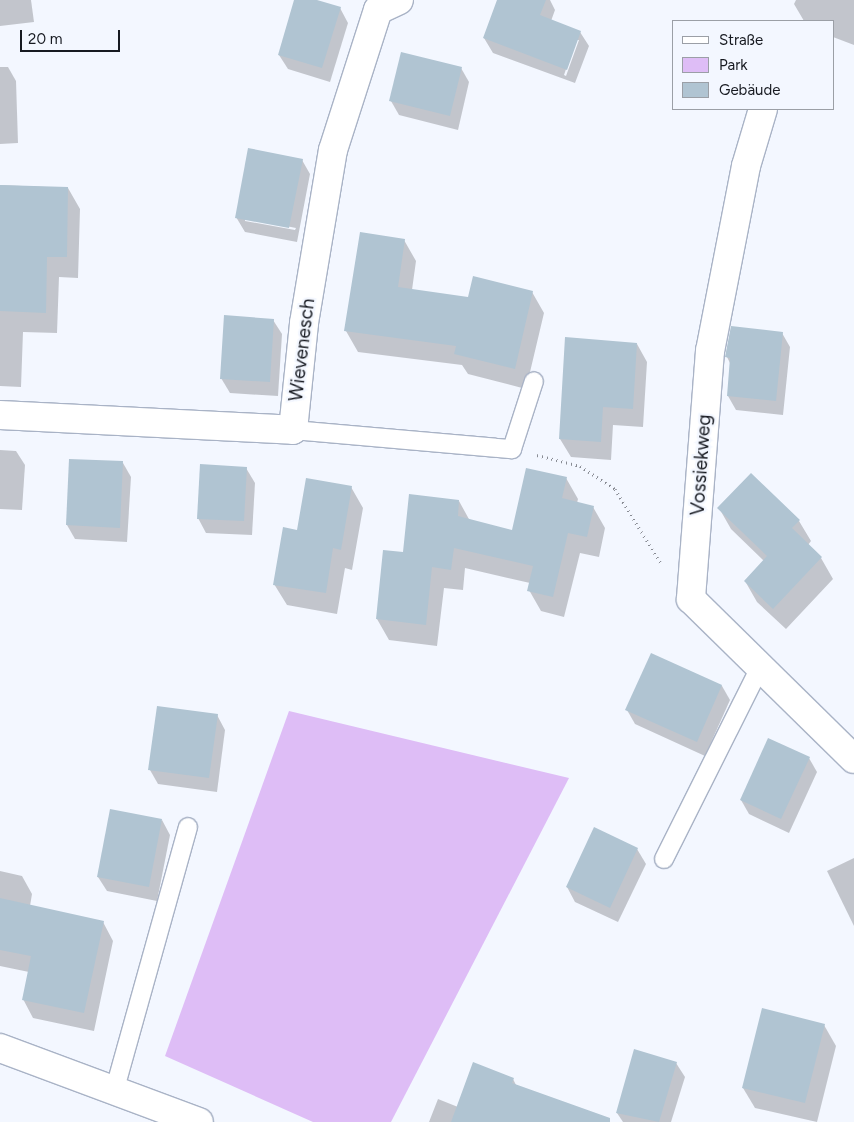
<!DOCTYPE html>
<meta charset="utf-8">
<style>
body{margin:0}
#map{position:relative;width:854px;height:1122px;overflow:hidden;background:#f3f7ff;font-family:Figtree,sans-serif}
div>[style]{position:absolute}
.green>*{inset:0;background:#debdf6}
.shadow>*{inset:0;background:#0003}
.building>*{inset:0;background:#b0c4d2}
.path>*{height:3px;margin-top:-1.5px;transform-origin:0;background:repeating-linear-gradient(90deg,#898c94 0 1px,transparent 0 5px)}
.roads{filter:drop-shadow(1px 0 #a9b3c6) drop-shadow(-1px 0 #a9b3c6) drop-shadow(0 1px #a9b3c6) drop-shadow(0 -1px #a9b3c6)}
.lane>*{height:18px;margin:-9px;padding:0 9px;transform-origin:9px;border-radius:9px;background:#fff}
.street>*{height:28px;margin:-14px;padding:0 14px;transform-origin:14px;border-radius:14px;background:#fff}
.secondary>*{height:28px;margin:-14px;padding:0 14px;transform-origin:14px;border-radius:14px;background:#fff}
span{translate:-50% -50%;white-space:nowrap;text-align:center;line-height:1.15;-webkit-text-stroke:4.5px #f3f7ff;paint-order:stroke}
.street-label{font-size:19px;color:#171a21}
.legend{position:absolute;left:672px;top:20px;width:162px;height:90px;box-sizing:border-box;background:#f3f7ff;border:1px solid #9b9fa6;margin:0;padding:6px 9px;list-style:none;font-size:15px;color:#171a21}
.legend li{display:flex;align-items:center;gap:10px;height:25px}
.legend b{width:25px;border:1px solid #9b9fa6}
.scale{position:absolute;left:20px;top:30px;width:100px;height:22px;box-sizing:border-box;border:2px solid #171a21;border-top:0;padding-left:6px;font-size:15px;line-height:18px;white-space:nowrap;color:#171a21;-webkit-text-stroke:4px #f3f7ff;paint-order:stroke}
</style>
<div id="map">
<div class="green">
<i style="clip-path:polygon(289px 711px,569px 778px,391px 1122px,313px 1122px,165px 1056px)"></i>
</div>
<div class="shadow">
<i style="clip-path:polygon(0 0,31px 0,34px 22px,0 26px)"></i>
<i style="clip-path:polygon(296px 0,312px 0,340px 8px,348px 23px,330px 82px,288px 69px,279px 55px)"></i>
<i style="clip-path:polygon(evenodd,499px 0,550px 0,555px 10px,551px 21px,580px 32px,589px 46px,575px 83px,493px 53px,484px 38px,499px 0,576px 40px,579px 40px,566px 76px,564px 75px,576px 40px)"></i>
<i style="clip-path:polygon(796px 0,854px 0,854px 45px,833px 37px,833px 21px,804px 21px,794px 4px)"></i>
<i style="clip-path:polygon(0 67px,8px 67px,16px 81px,18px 143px,0 144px)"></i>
<i style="clip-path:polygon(461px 68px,469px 82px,458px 130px,399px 115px,391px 101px)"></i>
<i style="clip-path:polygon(evenodd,302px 160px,310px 174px,297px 242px,245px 232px,236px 217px,302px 160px,245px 218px,296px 228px,295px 230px,245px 221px,245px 218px)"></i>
<i style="clip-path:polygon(0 185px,68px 188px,80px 209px,78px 278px,59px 277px,57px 333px,23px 332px,21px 387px,0 386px)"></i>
<i style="clip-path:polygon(404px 240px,416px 261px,412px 290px,469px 299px,532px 292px,544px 313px,526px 389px,468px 374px,462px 365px,358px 352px,346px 331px)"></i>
<i style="clip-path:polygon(273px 320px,282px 334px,278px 396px,230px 393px,221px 378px)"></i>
<i style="clip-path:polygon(782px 333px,790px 347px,783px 415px,736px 410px,728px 396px,731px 365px,727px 357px)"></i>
<i style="clip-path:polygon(637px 344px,647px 362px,643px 427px,613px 425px,611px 460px,571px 457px,560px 439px)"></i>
<i style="clip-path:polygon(0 450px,16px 451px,25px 465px,22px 510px,0 509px)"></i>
<i style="clip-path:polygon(70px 460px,123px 463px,131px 477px,127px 542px,75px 539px,67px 525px)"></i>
<i style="clip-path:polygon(246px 468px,255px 483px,252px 535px,206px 533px,198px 518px)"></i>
<i style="clip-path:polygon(566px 478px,578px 499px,577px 503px,593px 507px,605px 528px,599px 557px,580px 553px,564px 617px,541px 611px,529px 590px,530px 583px,465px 568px,463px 590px,444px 588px,437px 646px,389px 640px,377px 619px,385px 551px,404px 553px,459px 501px,470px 521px,513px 532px)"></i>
<i style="clip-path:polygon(351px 487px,363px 508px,352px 570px,345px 568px,337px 614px,287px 605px,274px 584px,298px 531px)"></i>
<i style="clip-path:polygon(719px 508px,799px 521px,811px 541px,808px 545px,821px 558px,833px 579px,786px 629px,757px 602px,745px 581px,764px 561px,731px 529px)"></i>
<i style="clip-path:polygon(652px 655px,722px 686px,730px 700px,705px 756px,635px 724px,627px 710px)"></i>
<i style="clip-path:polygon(217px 715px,225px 730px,217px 792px,158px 784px,150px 770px)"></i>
<i style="clip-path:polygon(809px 758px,817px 772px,789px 833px,749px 814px,741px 800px)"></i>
<i style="clip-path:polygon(162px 820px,170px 835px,157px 901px,107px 891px,98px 877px)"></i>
<i style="clip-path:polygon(637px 849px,646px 864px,618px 922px,575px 902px,567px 887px)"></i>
<i style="clip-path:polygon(854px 858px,854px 926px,827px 871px)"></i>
<i style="clip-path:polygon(0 871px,22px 876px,32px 894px,30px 906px,103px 922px,113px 941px,94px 1031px,33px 1018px,23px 999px,29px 972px,0 966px)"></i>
<i style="clip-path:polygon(824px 1025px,836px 1046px,817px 1122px,755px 1108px,743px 1088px)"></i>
<i style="clip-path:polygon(676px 1063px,685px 1077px,671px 1122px,623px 1122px,617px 1113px)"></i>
<i style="clip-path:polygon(513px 1079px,517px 1087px,591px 1122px,429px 1122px,438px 1099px,458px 1107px)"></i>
</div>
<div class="building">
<i style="clip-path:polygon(294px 0,317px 0,341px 7px,322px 68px,278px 55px)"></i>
<i style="clip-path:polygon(497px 0,546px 0,540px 15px,581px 31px,567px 70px,483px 38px)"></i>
<i style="clip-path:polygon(401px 52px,462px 67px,450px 116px,389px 101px)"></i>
<i style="clip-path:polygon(248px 148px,303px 159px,289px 228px,235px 218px)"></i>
<i style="clip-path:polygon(0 185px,68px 187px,67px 257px,47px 257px,46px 313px,0 311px)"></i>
<i style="clip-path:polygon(360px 232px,405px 239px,398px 287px,468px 297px,473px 276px,533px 291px,515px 369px,454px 354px,456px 346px,344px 331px)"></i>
<i style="clip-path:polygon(224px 315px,274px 319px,270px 382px,220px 379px)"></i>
<i style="clip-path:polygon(731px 326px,783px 332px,776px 401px,727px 396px,730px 358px,725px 357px)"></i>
<i style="clip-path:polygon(565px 337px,637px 343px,633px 409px,603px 407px,601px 442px,559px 439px)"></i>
<i style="clip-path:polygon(69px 459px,123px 461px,120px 528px,66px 525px)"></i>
<i style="clip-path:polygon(200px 464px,247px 467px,244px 521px,197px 519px)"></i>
<i style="clip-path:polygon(526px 468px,567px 477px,562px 498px,594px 506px,587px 537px,568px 533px,553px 597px,527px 591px,533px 566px,454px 548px,451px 570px,432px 567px,426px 625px,376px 619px,383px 550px,403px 552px,409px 494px,459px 500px,458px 516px,512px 530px)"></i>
<i style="clip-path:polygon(751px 473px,800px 520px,792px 528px,822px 557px,773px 609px,744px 581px,767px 556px,717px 508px)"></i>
<i style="clip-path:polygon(306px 478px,352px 486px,341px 550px,333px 548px,326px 593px,273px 585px,283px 527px,297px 530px)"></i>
<i style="clip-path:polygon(651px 653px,722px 685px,697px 742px,625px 710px)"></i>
<i style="clip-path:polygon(157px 706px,218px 714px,209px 778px,148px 770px)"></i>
<i style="clip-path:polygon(768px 738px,810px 757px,781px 819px,740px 800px)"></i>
<i style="clip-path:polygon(110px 809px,162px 819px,149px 887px,97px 877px)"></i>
<i style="clip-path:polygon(594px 827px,638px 848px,610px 908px,566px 887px)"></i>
<i style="clip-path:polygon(0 898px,104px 921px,84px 1013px,22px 1000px,31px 956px,0 950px)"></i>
<i style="clip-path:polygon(762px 1008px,825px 1024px,805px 1103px,742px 1088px)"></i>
<i style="clip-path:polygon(634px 1049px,677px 1062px,659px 1122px,616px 1113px)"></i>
<i style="clip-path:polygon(473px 1062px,514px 1078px,512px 1083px,610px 1118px,610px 1122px,451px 1122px)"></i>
</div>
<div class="path">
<i style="left:537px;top:455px;width:44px;rotate:14.3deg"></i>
<i style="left:580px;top:466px;width:42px;rotate:33.3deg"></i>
<i style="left:615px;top:489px;width:89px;rotate:58.3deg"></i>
</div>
<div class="roads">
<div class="lane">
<i style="left:293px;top:430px;width:220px;rotate:5deg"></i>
<i style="left:512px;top:449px;width:71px;rotate:-72.1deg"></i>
<i style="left:664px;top:859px;width:217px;rotate:-63.4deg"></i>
<i style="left:114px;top:1092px;width:275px;rotate:-74.4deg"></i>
</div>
<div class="street">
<i style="left:763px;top:109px;width:59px;rotate:106.6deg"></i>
<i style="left:746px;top:166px;width:188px;rotate:101deg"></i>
<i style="left:710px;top:351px;width:249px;rotate:94.4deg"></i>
<i style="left:691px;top:599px;width:228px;rotate:44.5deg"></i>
<i style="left:0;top:415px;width:293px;rotate:2.9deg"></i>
<i style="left:293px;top:430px;width:108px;rotate:-84.1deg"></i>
<i style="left:304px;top:323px;width:175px;rotate:-80.5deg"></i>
<i style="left:333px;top:150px;width:147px;rotate:-72.2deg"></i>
<i style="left:378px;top:10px;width:23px;rotate:-25deg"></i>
</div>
<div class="secondary">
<i style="left:0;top:1048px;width:212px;rotate:20.4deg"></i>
</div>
</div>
<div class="street-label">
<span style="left:302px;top:350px;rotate:-83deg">Wievenesch</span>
<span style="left:701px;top:465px;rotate:-86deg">Vossiekweg</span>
</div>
<ul class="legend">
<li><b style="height:6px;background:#fff"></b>Straße</li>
<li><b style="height:14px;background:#debdf6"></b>Park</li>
<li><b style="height:14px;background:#b0c4d2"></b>Gebäude</li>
</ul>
<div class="scale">20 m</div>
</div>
